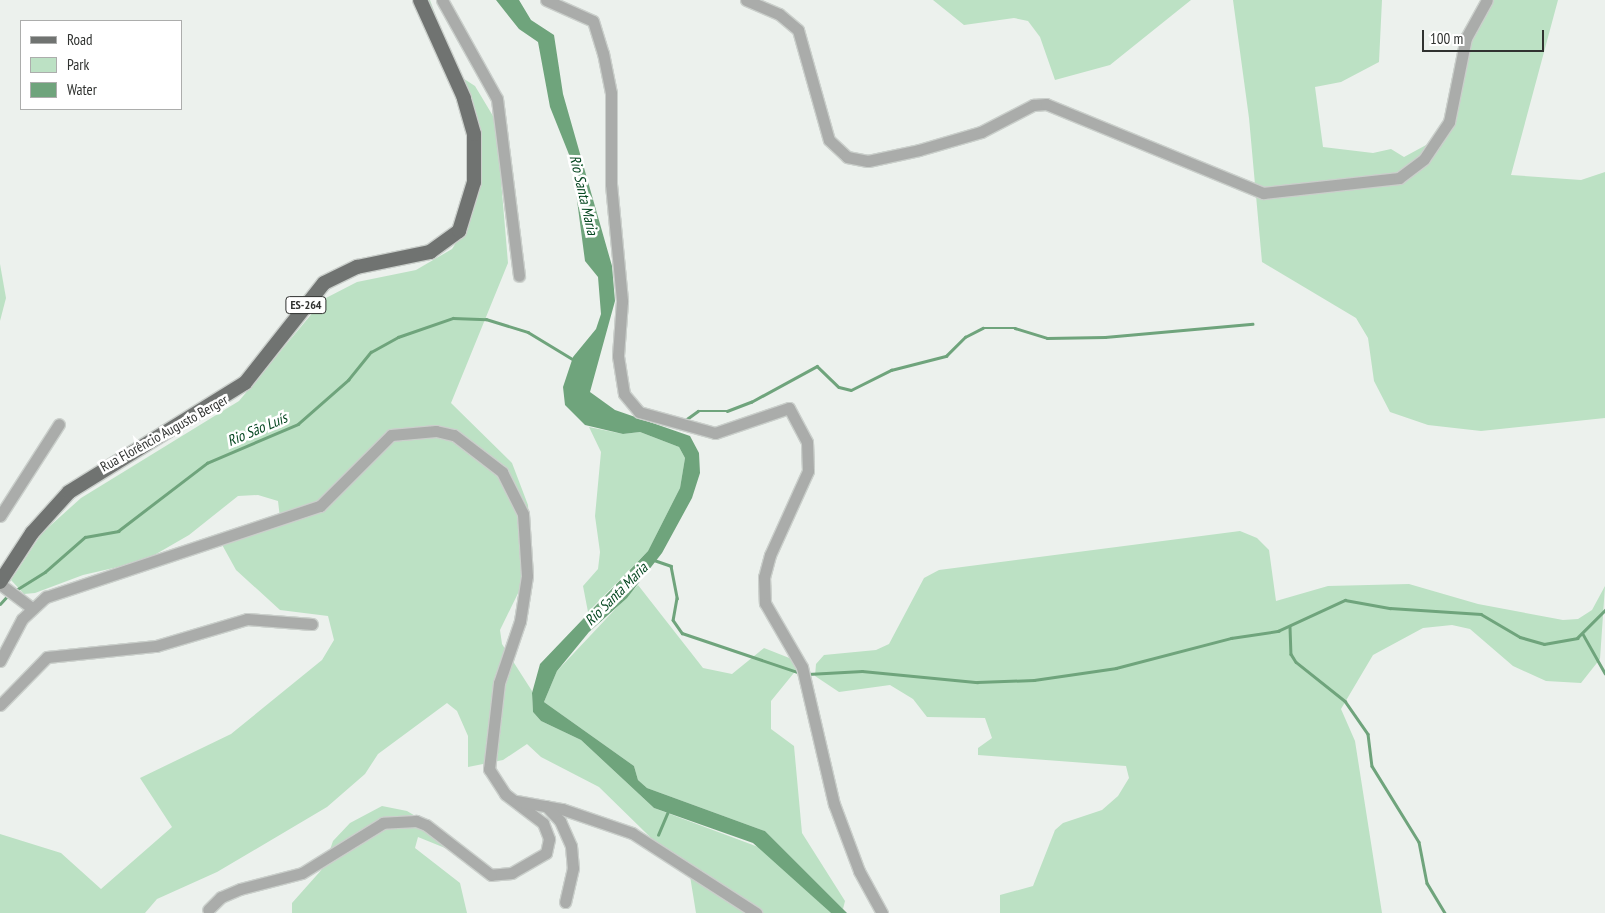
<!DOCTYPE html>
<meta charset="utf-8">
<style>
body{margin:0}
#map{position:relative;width:1605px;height:913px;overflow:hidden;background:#ecf1ed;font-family:"PT Sans Narrow",sans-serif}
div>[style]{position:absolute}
.green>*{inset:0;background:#bce1c4}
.water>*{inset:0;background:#6fa47c}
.stream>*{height:2.5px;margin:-1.25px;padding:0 1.25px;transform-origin:1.25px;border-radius:1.25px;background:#6fa47c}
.roads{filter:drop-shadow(1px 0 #cacfcb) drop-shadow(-1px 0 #cacfcb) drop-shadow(0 1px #cacfcb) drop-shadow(0 -1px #cacfcb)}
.minor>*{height:11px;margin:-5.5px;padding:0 5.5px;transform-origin:5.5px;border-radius:5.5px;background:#aaacaa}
.major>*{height:14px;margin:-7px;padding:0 7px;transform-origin:7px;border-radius:7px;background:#707371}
span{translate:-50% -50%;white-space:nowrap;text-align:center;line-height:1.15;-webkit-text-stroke:5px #fff;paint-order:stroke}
.shield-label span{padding:1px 4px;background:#fff;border:1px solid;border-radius:4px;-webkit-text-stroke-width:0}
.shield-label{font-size:12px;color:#303230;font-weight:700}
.street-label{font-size:14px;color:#303230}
.water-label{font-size:15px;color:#064721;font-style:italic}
.legend{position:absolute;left:20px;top:20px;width:162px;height:90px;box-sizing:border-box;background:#fff;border:1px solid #acadac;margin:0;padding:6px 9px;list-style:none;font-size:15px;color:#303230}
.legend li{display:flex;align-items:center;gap:10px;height:25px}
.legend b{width:25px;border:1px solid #acadac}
.scale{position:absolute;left:1422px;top:30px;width:122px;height:22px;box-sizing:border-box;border:2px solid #303230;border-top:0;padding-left:6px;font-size:15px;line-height:18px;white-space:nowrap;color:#303230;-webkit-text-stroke:4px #fff;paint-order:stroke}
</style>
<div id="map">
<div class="green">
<i style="clip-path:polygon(419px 0,430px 0,458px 75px,475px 86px,496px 121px,508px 263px,451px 403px,512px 463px,528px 505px,531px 552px,524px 581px,500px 630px,502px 644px,532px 691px,533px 712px,541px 721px,581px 740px,654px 808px,761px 848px,831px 913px,696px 913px,690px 876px,599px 787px,541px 757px,527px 744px,503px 760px,468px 767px,468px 736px,457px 711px,447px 703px,378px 754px,365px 774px,327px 807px,217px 872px,157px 899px,145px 913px,0 913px,0 834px,61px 853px,101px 889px,172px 827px,140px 778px,231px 734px,322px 660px,334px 640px,328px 616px,280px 610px,236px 570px,220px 541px,260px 532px,280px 518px,278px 501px,258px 495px,238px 496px,189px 535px,144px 561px,83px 575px,35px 593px,24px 594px,11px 580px,42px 533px,81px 498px,239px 401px,324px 299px,357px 282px,416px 270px,452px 249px,459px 238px,479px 153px)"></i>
<i style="clip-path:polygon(933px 0,1191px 0,1110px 65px,1055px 80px,1040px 37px,1028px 21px,1014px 18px,964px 25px)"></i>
<i style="clip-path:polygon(1233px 0,1382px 0,1379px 62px,1341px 82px,1315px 87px,1323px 147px,1373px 153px,1391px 149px,1404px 157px,1439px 138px,1468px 37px,1488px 0,1558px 0,1511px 175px,1581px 180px,1605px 172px,1605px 418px,1481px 431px,1428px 425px,1390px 412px,1374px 381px,1368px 338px,1356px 318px,1262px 262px,1249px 118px)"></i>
<i style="clip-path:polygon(0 264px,6px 298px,0 321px)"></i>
<i style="clip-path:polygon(589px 427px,623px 434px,640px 432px,679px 447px,685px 458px,680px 488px,648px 551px,588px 612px,583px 586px,598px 569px,600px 552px,595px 516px,601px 452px)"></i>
<i style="clip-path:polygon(1240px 531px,1257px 538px,1269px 550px,1276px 601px,1328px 586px,1409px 584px,1478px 604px,1563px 620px,1578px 619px,1592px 610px,1605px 586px,1600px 659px,1581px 683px,1546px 681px,1513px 666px,1470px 629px,1452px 625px,1423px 628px,1373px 655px,1341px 709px,1355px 741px,1382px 913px,1000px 913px,1000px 895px,1033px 886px,1055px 830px,1063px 823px,1102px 810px,1118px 796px,1129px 778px,1126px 766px,978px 755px,978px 748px,992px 738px,985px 718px,927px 717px,913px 699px,890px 685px,839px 692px,815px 676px,816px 664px,824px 655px,876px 650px,889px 644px,924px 578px,939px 570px)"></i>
<i style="clip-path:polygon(638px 585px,703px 668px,732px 674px,764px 648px,802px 663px,771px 701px,771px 729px,794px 746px,802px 833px,845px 901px,843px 909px,765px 831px,647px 788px,638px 780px,634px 766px,544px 702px,557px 671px)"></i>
<i style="clip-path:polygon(382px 806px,407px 811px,454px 839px,450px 850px,418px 837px,415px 848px,460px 883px,467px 913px,292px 913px,292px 903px,324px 867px,333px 841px,350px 823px)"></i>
</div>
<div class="water">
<i style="clip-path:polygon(496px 0,519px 0,531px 20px,554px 35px,563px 94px,612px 266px,615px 301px,590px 392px,615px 410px,690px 436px,699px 453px,700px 473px,692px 498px,662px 553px,627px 598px,589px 632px,557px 671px,544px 702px,634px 766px,638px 780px,647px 788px,765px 831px,847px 913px,831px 913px,753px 843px,654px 808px,581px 740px,541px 721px,533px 712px,532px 693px,540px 664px,648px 551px,680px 488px,685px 458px,679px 447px,640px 432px,623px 434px,585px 425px,565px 405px,563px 387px,573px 357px,596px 329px,601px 314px,598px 277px,585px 261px,572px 162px,550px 107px,538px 42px,519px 29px)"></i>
</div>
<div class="stream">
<i style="left:684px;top:421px;width:17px;rotate:-36deg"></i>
<i style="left:698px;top:411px;width:29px"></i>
<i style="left:727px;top:411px;width:26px;rotate:-21deg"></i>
<i style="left:751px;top:402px;width:75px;rotate:-28.6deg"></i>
<i style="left:817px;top:366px;width:30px;rotate:44deg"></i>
<i style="left:839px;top:387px;width:12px;rotate:14deg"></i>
<i style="left:851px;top:390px;width:45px;rotate:-26.6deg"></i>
<i style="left:891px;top:370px;width:57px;rotate:-14.3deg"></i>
<i style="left:946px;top:356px;width:27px;rotate:-45deg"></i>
<i style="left:965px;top:337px;width:20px;rotate:-27deg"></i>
<i style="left:983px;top:328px;width:32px"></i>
<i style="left:1015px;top:328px;width:34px;rotate:17deg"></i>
<i style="left:1047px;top:338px;width:58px;rotate:-1deg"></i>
<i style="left:1105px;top:337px;width:148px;rotate:-5.1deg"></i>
<i style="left:654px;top:560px;width:18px;rotate:19deg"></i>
<i style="left:671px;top:566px;width:33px;rotate:79deg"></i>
<i style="left:677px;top:598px;width:22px;rotate:100deg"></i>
<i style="left:673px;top:620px;width:16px;rotate:55deg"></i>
<i style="left:682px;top:633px;width:121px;rotate:18.7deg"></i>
<i style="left:16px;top:590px;width:34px;rotate:-32deg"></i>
<i style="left:45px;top:572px;width:53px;rotate:-41.2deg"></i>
<i style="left:85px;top:537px;width:34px;rotate:-10deg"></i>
<i style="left:118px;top:531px;width:112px;rotate:-37.4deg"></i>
<i style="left:207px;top:463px;width:99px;rotate:-23.2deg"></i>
<i style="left:298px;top:424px;width:67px;rotate:-41.3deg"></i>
<i style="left:348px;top:380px;width:36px;rotate:-51deg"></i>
<i style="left:371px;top:352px;width:31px;rotate:-29deg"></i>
<i style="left:398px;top:337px;width:58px;rotate:-19.1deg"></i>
<i style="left:453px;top:318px;width:33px;rotate:2deg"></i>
<i style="left:486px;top:319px;width:44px;rotate:17.2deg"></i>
<i style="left:528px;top:332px;width:54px;rotate:31.3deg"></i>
<i style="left:0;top:604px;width:13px;rotate:-48deg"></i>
<i style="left:1290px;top:627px;width:27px;rotate:88deg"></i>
<i style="left:1291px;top:654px;width:9px;rotate:58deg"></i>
<i style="left:1296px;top:662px;width:63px;rotate:38.5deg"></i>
<i style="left:1345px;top:701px;width:40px;rotate:55.1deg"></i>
<i style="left:1368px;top:734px;width:32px;rotate:83deg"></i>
<i style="left:1372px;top:766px;width:89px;rotate:58.3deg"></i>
<i style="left:1419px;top:842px;width:42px;rotate:79deg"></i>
<i style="left:1427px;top:883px;width:35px;rotate:59deg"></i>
<i style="left:1583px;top:634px;width:45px;rotate:60.6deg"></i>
<i style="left:808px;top:674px;width:54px;rotate:-3.2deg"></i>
<i style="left:862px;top:671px;width:116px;rotate:5.5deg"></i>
<i style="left:977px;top:682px;width:57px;rotate:-2deg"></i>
<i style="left:1034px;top:680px;width:83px;rotate:-8.3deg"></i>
<i style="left:1116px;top:668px;width:119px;rotate:-14.6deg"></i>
<i style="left:1231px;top:638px;width:48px;rotate:-8.5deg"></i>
<i style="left:1278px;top:631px;width:74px;rotate:-24.8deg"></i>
<i style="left:1345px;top:600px;width:46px;rotate:10.1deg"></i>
<i style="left:1390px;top:608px;width:91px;rotate:3.8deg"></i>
<i style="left:1481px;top:614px;width:45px;rotate:30.5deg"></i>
<i style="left:1520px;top:637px;width:25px;rotate:16deg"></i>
<i style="left:1544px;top:644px;width:34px;rotate:-10deg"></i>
<i style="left:1577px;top:638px;width:40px;rotate:-45deg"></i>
<i style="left:658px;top:835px;width:26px;rotate:-67deg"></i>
</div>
<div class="roads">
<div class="minor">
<i style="left:442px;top:0;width:113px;rotate:60.9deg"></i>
<i style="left:497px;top:99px;width:178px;rotate:82.9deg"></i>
<i style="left:546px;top:0;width:51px;rotate:24.1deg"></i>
<i style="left:593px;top:21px;width:34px;rotate:73deg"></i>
<i style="left:603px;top:53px;width:41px;rotate:78.7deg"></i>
<i style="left:611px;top:93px;width:91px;rotate:90deg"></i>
<i style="left:611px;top:184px;width:118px;rotate:84.6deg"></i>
<i style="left:622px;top:301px;width:55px;rotate:94.2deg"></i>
<i style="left:618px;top:356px;width:38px;rotate:81deg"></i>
<i style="left:624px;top:394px;width:23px;rotate:50deg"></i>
<i style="left:639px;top:412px;width:79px;rotate:15.4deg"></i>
<i style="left:715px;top:433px;width:78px;rotate:-18.7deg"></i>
<i style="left:789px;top:408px;width:38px;rotate:62deg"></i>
<i style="left:807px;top:442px;width:29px;rotate:88deg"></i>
<i style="left:808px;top:471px;width:92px;rotate:114.3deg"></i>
<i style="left:770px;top:555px;width:23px;rotate:105deg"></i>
<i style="left:764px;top:577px;width:26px;rotate:88deg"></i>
<i style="left:765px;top:603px;width:74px;rotate:60deg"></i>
<i style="left:802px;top:667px;width:141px;rotate:76.9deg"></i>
<i style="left:834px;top:804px;width:72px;rotate:69.5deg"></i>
<i style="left:859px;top:871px;width:48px;rotate:61.3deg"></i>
<i style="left:746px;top:0;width:36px;rotate:23deg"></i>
<i style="left:779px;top:14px;width:25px;rotate:40deg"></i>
<i style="left:798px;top:30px;width:114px;rotate:74.3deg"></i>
<i style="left:829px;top:140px;width:25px;rotate:43deg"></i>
<i style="left:847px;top:157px;width:21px;rotate:11deg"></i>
<i style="left:868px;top:161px;width:52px;rotate:-12.2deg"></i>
<i style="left:919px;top:150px;width:65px;rotate:-16.2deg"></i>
<i style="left:981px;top:132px;width:59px;rotate:-27.4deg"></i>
<i style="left:1033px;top:105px;width:13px;rotate:-4deg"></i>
<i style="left:1046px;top:104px;width:235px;rotate:22.3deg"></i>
<i style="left:1263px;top:193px;width:137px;rotate:-6.3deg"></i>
<i style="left:1399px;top:178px;width:31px;rotate:-37deg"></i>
<i style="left:1424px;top:159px;width:45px;rotate:-56deg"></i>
<i style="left:1449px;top:122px;width:86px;rotate:-78.6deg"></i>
<i style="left:1466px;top:38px;width:43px;rotate:-61.1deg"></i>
<i style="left:0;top:516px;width:109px;rotate:-57.3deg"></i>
<i style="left:0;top:584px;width:40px;rotate:37deg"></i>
<i style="left:0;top:661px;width:47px;rotate:-62.4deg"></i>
<i style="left:22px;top:619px;width:33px;rotate:-43deg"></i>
<i style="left:46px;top:597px;width:289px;rotate:-18.4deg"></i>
<i style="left:320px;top:506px;width:100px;rotate:-45deg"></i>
<i style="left:391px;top:435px;width:45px;rotate:-5.1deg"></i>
<i style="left:436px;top:431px;width:18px;rotate:13deg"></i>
<i style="left:454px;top:435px;width:61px;rotate:37.6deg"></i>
<i style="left:502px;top:472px;width:47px;rotate:63.4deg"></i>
<i style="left:523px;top:514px;width:62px;rotate:86.3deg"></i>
<i style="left:527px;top:576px;width:46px;rotate:98.8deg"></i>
<i style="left:520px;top:621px;width:65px;rotate:108.7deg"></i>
<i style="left:499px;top:683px;width:87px;rotate:96.6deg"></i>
<i style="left:489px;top:769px;width:30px;rotate:57deg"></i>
<i style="left:505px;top:794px;width:48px;rotate:37.3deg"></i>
<i style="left:543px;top:823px;width:17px;rotate:69deg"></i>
<i style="left:549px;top:839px;width:14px;rotate:102deg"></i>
<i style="left:546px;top:853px;width:39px;rotate:150deg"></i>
<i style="left:512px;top:873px;width:21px;rotate:175deg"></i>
<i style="left:491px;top:875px;width:82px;rotate:-142.4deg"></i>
<i style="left:426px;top:825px;width:11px;rotate:-158deg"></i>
<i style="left:416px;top:821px;width:33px;rotate:177deg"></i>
<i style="left:383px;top:823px;width:95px;rotate:148.3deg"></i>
<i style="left:302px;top:873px;width:64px;rotate:165.5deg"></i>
<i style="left:240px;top:889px;width:21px;rotate:157deg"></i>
<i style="left:221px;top:897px;width:18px;rotate:135deg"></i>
<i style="left:0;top:705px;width:67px;rotate:-45.6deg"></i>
<i style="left:47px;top:657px;width:110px;rotate:-5.8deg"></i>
<i style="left:156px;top:646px;width:95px;rotate:-16.5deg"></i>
<i style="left:247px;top:619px;width:65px;rotate:4.4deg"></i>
<i style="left:516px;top:801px;width:47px;rotate:9.9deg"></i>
<i style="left:562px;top:809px;width:74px;rotate:18.9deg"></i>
<i style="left:632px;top:833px;width:148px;rotate:32.8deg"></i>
<i style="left:546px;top:806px;width:21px;rotate:47deg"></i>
<i style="left:560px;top:821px;width:27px;rotate:66deg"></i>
<i style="left:571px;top:846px;width:22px;rotate:85deg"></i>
<i style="left:573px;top:868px;width:35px;rotate:103deg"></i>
</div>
<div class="major">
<i style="left:0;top:582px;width:59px;rotate:-56.9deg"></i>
<i style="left:32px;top:533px;width:55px;rotate:-47.9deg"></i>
<i style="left:69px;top:492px;width:207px;rotate:-31.8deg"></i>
<i style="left:245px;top:383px;width:127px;rotate:-51.7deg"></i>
<i style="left:324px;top:283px;width:37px;rotate:-26deg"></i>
<i style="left:357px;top:267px;width:75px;rotate:-11.6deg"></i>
<i style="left:430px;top:252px;width:36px;rotate:-36deg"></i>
<i style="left:459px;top:231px;width:51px;rotate:-73deg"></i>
<i style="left:474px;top:182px;width:48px;rotate:-90deg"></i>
<i style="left:474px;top:134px;width:37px;rotate:-106deg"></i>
<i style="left:464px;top:98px;width:107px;rotate:-114.2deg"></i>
</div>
</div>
<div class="shield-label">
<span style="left:306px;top:305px">ES-264</span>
</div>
<div class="street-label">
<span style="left:164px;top:433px;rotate:-29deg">Rua Florêncio Augusto Berger</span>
</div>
<div class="water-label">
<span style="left:584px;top:195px;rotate:77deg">Rio Santa Maria</span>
<span style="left:257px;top:429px;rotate:-23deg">Rio São Luís</span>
<span style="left:616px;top:594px;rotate:-45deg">Rio Santa Maria</span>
</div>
<ul class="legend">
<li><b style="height:6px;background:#707371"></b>Road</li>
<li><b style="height:14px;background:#bce1c4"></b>Park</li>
<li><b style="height:14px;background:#6fa47c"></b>Water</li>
</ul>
<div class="scale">100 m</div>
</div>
